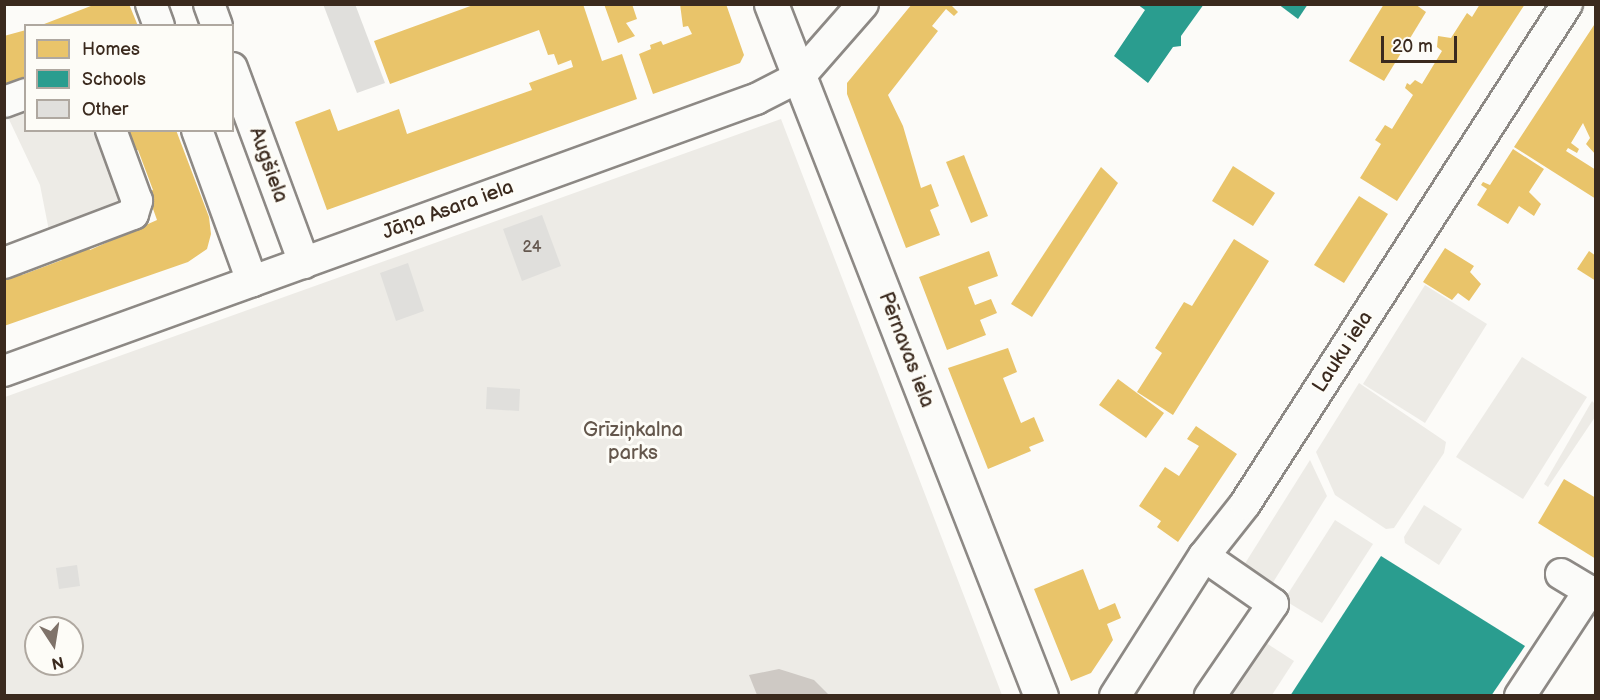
<!DOCTYPE html>
<meta charset="utf-8">
<style>
body{margin:0}
#map{position:relative;width:1600px;height:700px;overflow:hidden;background:#fcfbf8;font-family:"Balsamiq Sans",sans-serif}
div>[style]{position:absolute}
.green>*{inset:0;background:#edebe6}
.water>*{inset:0;background:#cec9c4}
.homes>*{inset:0;background:#e9c46a}
.schools>*{inset:0;background:#2a9d8f}
.building>*{inset:0;background:#e0dfdc}
.roads{filter:drop-shadow(2px 0 #8d8985) drop-shadow(-2px 0 #8d8985) drop-shadow(0 2px #8d8985) drop-shadow(0 -2px #8d8985)}
.minor>*{height:30px;margin:-15px;padding:0 15px;transform-origin:15px;border-radius:15px;background:#fbfbf9}
.major>*{height:33px;margin:-16.5px;padding:0 16.5px;transform-origin:16.5px;border-radius:16.5px;background:#fbfbf9}
span{translate:-50% -50%;white-space:nowrap;text-align:center;line-height:1.15;-webkit-text-stroke:6px #fdfcf7;paint-order:stroke}
.number-label{font-size:16px;color:#64574e}
.number-label span{-webkit-text-stroke-width:0}
.street-label{font-size:20px;color:#3b2a1e}
.park-label{font-size:20px;color:#64574c}
.frame{position:absolute;inset:0;border:6px solid #3b2a1e;pointer-events:none}
.legend{position:absolute;left:24px;top:24px;width:210px;height:108px;box-sizing:border-box;background:#fdfcf7;border:2px solid #afa8a0;margin:0;padding:8px 10px;list-style:none;font-size:18px;color:#3b2a1e}
.legend li{display:flex;align-items:center;gap:12px;height:30px}
.legend b{width:30px;border:2px solid #afa8a0}
.north{position:absolute;left:24px;top:616px;width:60px;height:60px;box-sizing:border-box;background:#fdfcf7;border:2px solid #afa8a0;border-radius:50%;rotate:168deg;font-size:16px;font-weight:700;line-height:24px;text-align:center;color:#3b2a1e}
.north::after{content:'';display:block;margin:auto;width:21px;height:27px;background:#7f736a;clip-path:polygon(50% 0,100% 100%,50% 72%,0 100%)}
.scale{position:absolute;left:1381px;top:36px;width:76px;height:27px;box-sizing:border-box;border:3px solid #3b2a1e;border-top:0;padding-left:8px;font-size:18px;line-height:21px;white-space:nowrap;color:#3b2a1e;-webkit-text-stroke:4px #fdfcf7;paint-order:stroke}
</style>
<div id="map">
<div class="green">
<i style="clip-path:polygon(25px 103px,26px 130px,102px 131px,127px 202px,50px 236px,40px 185px,5px 111px)"></i>
<i style="clip-path:polygon(evenodd,781px 119px,1002px 695px,5px 696px,5px 397px,781px 119px,36px 628px,72px 628px,72px 664px,36px 664px,36px 628px)"></i>
<i style="clip-path:polygon(1425px 285px,1487px 324px,1425px 423px,1363px 384px)"></i>
<i style="clip-path:polygon(1522px 357px,1587px 397px,1523px 499px,1456px 457px)"></i>
<i style="clip-path:polygon(1359px 383px,1446px 442px,1444px 453px,1394px 528px,1386px 529px,1335px 495px,1316px 452px)"></i>
<i style="clip-path:polygon(1592px 401px,1595px 404px,1595px 417px,1548px 487px,1544px 484px)"></i>
<i style="clip-path:polygon(1310px 460px,1327px 496px,1267px 592px,1239px 573px)"></i>
<i style="clip-path:polygon(1424px 505px,1462px 529px,1439px 565px,1405px 543px,1404px 537px)"></i>
<i style="clip-path:polygon(1335px 520px,1373px 544px,1322px 623px,1284px 600px)"></i>
<i style="clip-path:polygon(1260px 639px,1294px 661px,1272px 695px,1222px 696px)"></i>
</div>
<div class="water">
<i style="clip-path:polygon(779px 669px,814px 680px,829px 695px,757px 695px,749px 675px)"></i>
</div>
<div class="homes">
<i style="clip-path:polygon(96px 4px,129px 4px,138px 26px,39px 26px)"></i>
<i style="clip-path:polygon(476px 4px,583px 4px,602px 61px,622px 54px,637px 99px,327px 210px,295px 122px,330px 109px,338px 131px,399px 109px,407px 134px,532px 90px,529px 83px,573px 67px,571px 60px,558px 65px,554px 54px,548px 55px,539px 30px,390px 84px,374px 41px)"></i>
<i style="clip-path:polygon(604px 4px,632px 4px,637px 19px,626px 23px,635px 36px,618px 43px)"></i>
<i style="clip-path:polygon(680px 4px,726px 4px,744px 55px,740px 63px,653px 94px,639px 54px,651px 49px,650px 45px,661px 41px,663px 45px,692px 34px,688px 26px,683px 27px)"></i>
<i style="clip-path:polygon(912px 4px,950px 4px,958px 12px,954px 16px,946px 9px,932px 26px,938px 31px,888px 95px,903px 126px,921px 188px,931px 184px,939px 206px,930px 210px,940px 235px,906px 248px,847px 94px,847px 83px)"></i>
<i style="clip-path:polygon(1384px 4px,1415px 4px,1426px 12px,1384px 81px,1349px 61px)"></i>
<i style="clip-path:polygon(1480px 4px,1525px 4px,1397px 201px,1360px 178px,1381px 144px,1375px 140px,1385px 125px,1392px 129px,1413px 95px,1405px 88px,1407px 83px,1410px 85px,1415px 80px,1422px 84px,1442px 51px,1437px 47px,1438px 36px,1451px 38px,1467px 13px,1472px 17px)"></i>
<i style="clip-path:polygon(1596px 22px,1596px 155px,1586px 144px,1590px 138px,1583px 123px,1571px 143px,1579px 149px,1577px 153px,1568px 148px,1566px 151px,1596px 170px,1596px 199px,1514px 147px)"></i>
<i style="clip-path:polygon(26px 30px,26px 81px,4px 89px,4px 36px)"></i>
<i style="clip-path:polygon(124px 130px,176px 130px,209px 217px,211px 234px,207px 249px,188px 262px,4px 326px,4px 275px,20px 269px,22px 275px,62px 260px,60px 255px,88px 244px,90px 250px,157px 220px,147px 192px,153px 190px,138px 150px,132px 152px)"></i>
<i style="clip-path:polygon(1513px 149px,1544px 169px,1529px 192px,1541px 204px,1534px 216px,1519px 206px,1508px 224px,1477px 205px,1487px 189px,1481px 185px,1483px 182px,1490px 185px)"></i>
<i style="clip-path:polygon(964px 155px,988px 216px,971px 223px,946px 162px)"></i>
<i style="clip-path:polygon(1233px 166px,1275px 193px,1253px 226px,1212px 201px)"></i>
<i style="clip-path:polygon(1101px 167px,1118px 183px,1032px 317px,1011px 304px)"></i>
<i style="clip-path:polygon(1359px 196px,1388px 214px,1344px 283px,1314px 265px)"></i>
<i style="clip-path:polygon(1234px 239px,1269px 261px,1173px 415px,1137px 392px,1162px 353px,1155px 348px,1184px 302px,1192px 306px)"></i>
<i style="clip-path:polygon(1445px 248px,1474px 266px,1470px 272px,1481px 284px,1469px 301px,1458px 293px,1452px 300px,1423px 282px)"></i>
<i style="clip-path:polygon(989px 251px,998px 276px,968px 287px,975px 305px,991px 299px,997px 313px,980px 320px,986px 335px,947px 350px,919px 277px)"></i>
<i style="clip-path:polygon(1589px 251px,1596px 256px,1596px 281px,1577px 269px)"></i>
<i style="clip-path:polygon(1008px 348px,1017px 372px,1003px 378px,1021px 423px,1034px 417px,1044px 441px,1029px 447px,1031px 451px,988px 469px,948px 368px)"></i>
<i style="clip-path:polygon(1118px 379px,1164px 413px,1146px 438px,1099px 405px)"></i>
<i style="clip-path:polygon(1196px 426px,1237px 454px,1178px 542px,1157px 527px,1161px 521px,1139px 506px,1165px 467px,1179px 476px,1199px 446px,1187px 439px)"></i>
<i style="clip-path:polygon(1564px 479px,1596px 498px,1596px 559px,1538px 523px)"></i>
<i style="clip-path:polygon(1083px 569px,1099px 610px,1115px 603px,1121px 618px,1107px 624px,1113px 640px,1091px 673px,1071px 681px,1034px 589px)"></i>
</div>
<div class="schools">
<i style="clip-path:polygon(1137px 4px,1204px 4px,1181px 36px,1181px 46px,1173px 47px,1148px 83px,1114px 56px,1145px 10px)"></i>
<i style="clip-path:polygon(1278px 4px,1308px 4px,1298px 19px)"></i>
<i style="clip-path:polygon(1381px 556px,1525px 646px,1491px 696px,1290px 696px)"></i>
</div>
<div class="building">
<i style="clip-path:polygon(323px 4px,355px 4px,385px 83px,357px 93px)"></i>
<i style="clip-path:polygon(542px 215px,561px 266px,522px 281px,503px 229px)"></i>
<i style="clip-path:polygon(408px 263px,424px 311px,396px 321px,380px 273px)"></i>
<i style="clip-path:polygon(487px 387px,520px 389px,519px 411px,486px 409px)"></i>
<i style="clip-path:polygon(77px 565px,80px 586px,59px 589px,56px 568px)"></i>
</div>
<div class="roads">
<div class="minor">
<i style="left:151px;top:4px;width:23px;rotate:70deg"></i>
<i style="left:209px;top:4px;width:23px;rotate:70deg"></i>
<i style="left:232px;top:68px;width:208px;rotate:69.7deg"></i>
<i style="left:4px;top:102px;width:23px;rotate:-20deg"></i>
<i style="left:197px;top:130px;width:161px;rotate:70deg"></i>
<i style="left:4px;top:263px;width:138px;rotate:-20.8deg"></i>
<i style="left:133px;top:214px;width:14px;rotate:-73deg"></i>
<i style="left:137px;top:201px;width:76px;rotate:-110.1deg"></i>
<i style="left:4px;top:371px;width:800px;rotate:-19.89deg"></i>
<i style="left:756px;top:99px;width:48px;rotate:-27.1deg"></i>
<i style="left:799px;top:77px;width:97px;rotate:-48.8deg"></i>
<i style="left:1204px;top:556px;width:84px;rotate:34.8deg"></i>
<i style="left:1273px;top:604px;width:112px;rotate:124.4deg"></i>
<i style="left:1561px;top:574px;width:41px;rotate:31deg"></i>
<i style="left:1115px;top:696px;width:166px;rotate:-57.6deg"></i>
<i style="left:1204px;top:556px;width:66px;rotate:-51.7deg"></i>
<i style="left:1245px;top:504px;width:595px;rotate:-57.22deg"></i>
<i style="left:1520px;top:696px;width:126px;rotate:-56.7deg"></i>
</div>
<div class="major">
<i style="left:771px;top:4px;width:743px;rotate:68.69deg"></i>
</div>
</div>
<div class="number-label">
<span style="left:532px;top:248px">24</span>
</div>
<div class="street-label">
<span style="left:268px;top:165px;rotate:70deg">Augšiela</span>
<span style="left:448px;top:210px;rotate:-20deg">Jāņa Asara iela</span>
<span style="left:906px;top:350px;rotate:69deg">Pērnavas iela</span>
<span style="left:1343px;top:352px;rotate:-57deg">Lauku iela</span>
</div>
<div class="park-label">
<span style="left:633px;top:442px">Grīziņkalna<br>parks</span>
</div>
<div class="frame"></div>
<ul class="legend">
<li><b style="height:16px;background:#e9c46a"></b>Homes</li>
<li><b style="height:16px;background:#2a9d8f"></b>Schools</li>
<li><b style="height:16px;background:#e0dfdc"></b>Other</li>
</ul>
<div class="north">N</div>
<div class="scale">20 m</div>
</div>
